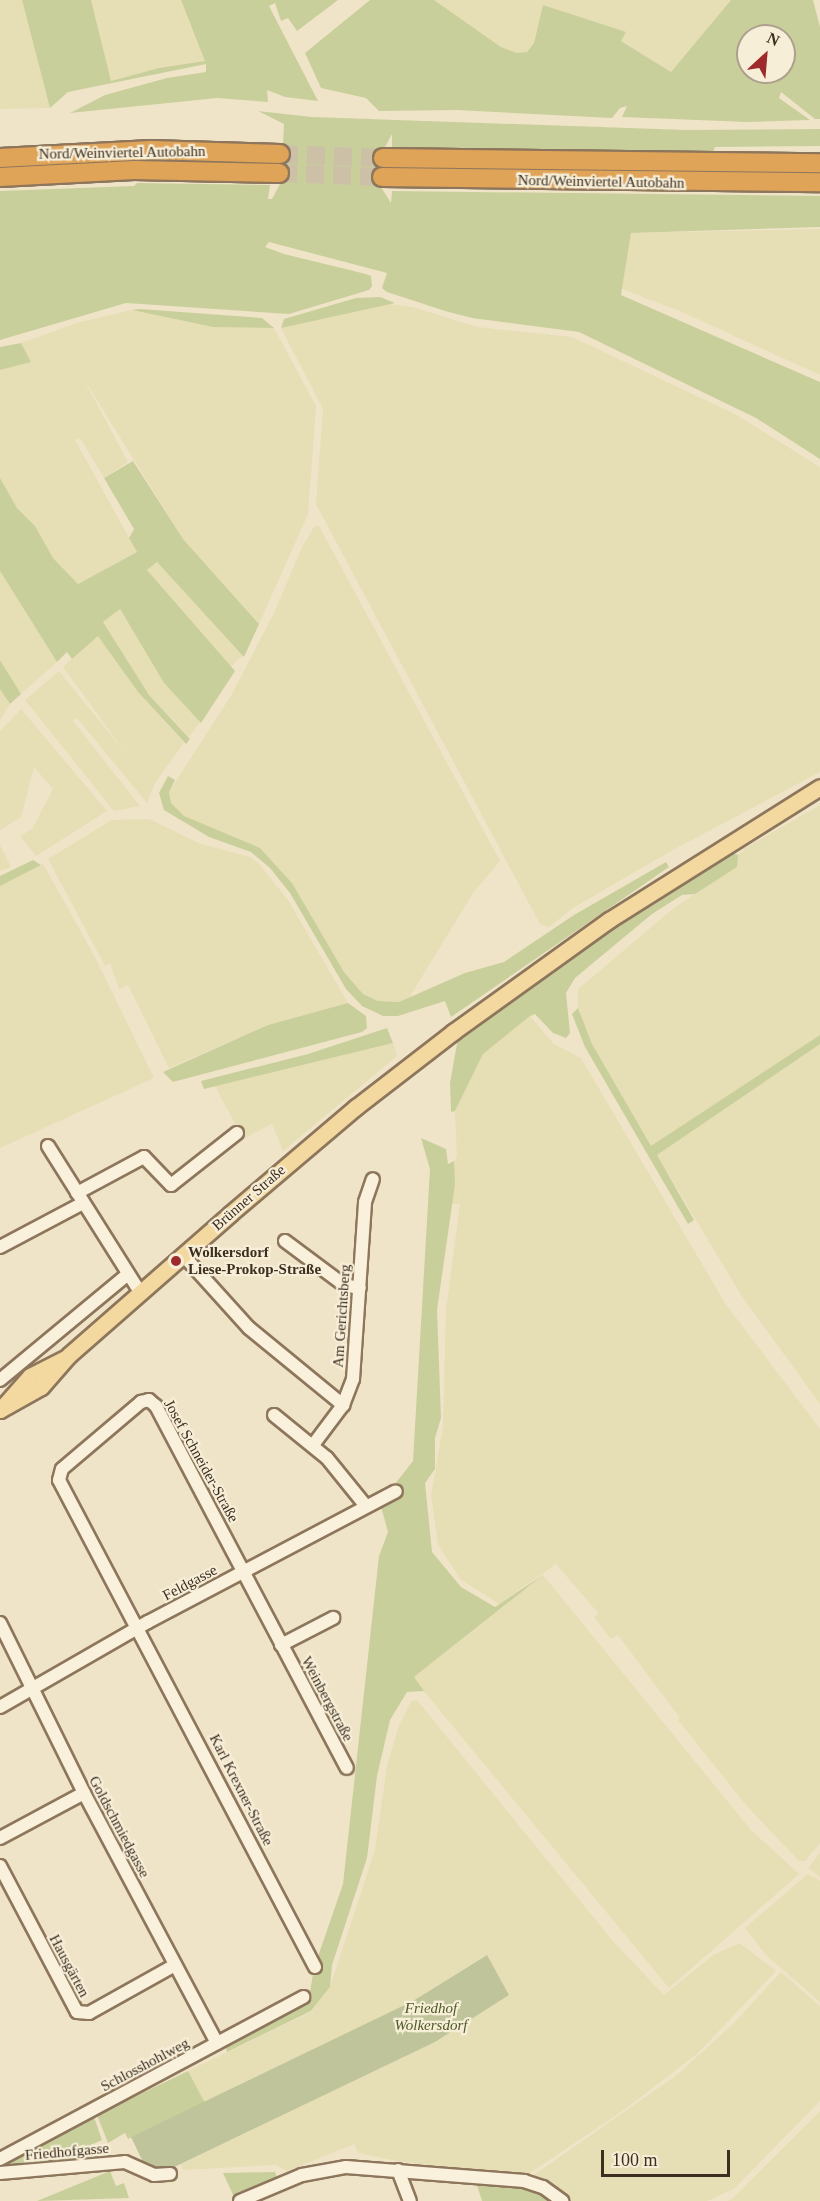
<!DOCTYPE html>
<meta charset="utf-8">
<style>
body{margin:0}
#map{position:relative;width:820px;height:2201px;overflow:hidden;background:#f0e4c8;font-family:Georgia,serif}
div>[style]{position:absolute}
.farmland>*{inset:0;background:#e6deb5}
.green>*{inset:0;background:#c9cf9b}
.cemetery>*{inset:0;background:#bfc49a}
.highway-tunnel>*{height:18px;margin-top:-9px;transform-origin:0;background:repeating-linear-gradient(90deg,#ccc0a6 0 18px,transparent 0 27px)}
.roads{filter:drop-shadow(2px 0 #8d765c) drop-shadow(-2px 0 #8d765c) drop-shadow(0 2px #8d765c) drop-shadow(0 -2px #8d765c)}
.minor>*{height:12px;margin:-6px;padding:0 6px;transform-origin:6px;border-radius:6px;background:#faf1dc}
.major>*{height:15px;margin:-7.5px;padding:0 7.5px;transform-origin:7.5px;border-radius:7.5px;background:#f3d9a0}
.highway>*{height:18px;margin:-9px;padding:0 9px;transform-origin:9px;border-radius:9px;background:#e0a458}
.dots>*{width:16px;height:16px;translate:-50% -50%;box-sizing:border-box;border:3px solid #f7eed8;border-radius:50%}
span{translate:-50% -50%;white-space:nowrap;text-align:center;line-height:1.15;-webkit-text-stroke:4.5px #f7eed8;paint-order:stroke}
.street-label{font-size:15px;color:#3d2e20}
.poi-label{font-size:15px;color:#3d2e20;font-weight:700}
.left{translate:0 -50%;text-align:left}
.park-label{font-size:15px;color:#4d5a26;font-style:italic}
.north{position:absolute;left:736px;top:24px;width:60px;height:60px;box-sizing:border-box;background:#f7eed8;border:2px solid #ada18e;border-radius:50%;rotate:26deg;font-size:16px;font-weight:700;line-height:24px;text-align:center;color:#3d2e20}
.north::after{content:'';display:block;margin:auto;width:21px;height:27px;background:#9e2a2b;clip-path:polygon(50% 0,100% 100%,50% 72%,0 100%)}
.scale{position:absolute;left:601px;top:2150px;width:129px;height:27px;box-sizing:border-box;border:3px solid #3d2e20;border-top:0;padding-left:8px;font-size:18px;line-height:21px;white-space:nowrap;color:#3d2e20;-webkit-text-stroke:4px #f7eed8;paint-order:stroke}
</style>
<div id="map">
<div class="farmland">
<i style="clip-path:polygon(0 0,22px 0,50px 108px,0 109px)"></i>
<i style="clip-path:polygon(91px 0,181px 0,206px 61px,159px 68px,111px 81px)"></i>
<i style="clip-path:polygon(434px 0,731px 0,671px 72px,620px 40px,626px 33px,543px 5px,534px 43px,527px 52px,517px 53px,501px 47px)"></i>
<i style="clip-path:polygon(820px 229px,820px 375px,680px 311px,622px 289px,631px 233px)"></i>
<i style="clip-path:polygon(382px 303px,413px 307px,477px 327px,572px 337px,735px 414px,820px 467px,820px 772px,671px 851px,573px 908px,549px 927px,540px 924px,316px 504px,323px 409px,281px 328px)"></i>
<i style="clip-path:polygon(132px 310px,213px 327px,274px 328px,316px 406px,308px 514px,259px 624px,183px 539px,82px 376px,128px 462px,104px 478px,80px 438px,75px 440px,137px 552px,78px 584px,53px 558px,35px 526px,17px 508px,0 478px,0 370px,31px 362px,21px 343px,80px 322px)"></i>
<i style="clip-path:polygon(319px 526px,500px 861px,473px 893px,409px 998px,400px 1002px,378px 1001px,363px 994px,344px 972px,292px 883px,260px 848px,222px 835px,184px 816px,171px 803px,169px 792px,232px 694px,274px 613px,302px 547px,314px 527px)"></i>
<i style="clip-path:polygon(157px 562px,243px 655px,231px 667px,147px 570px)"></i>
<i style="clip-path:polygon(0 571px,57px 662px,21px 694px,0 660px)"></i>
<i style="clip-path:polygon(120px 609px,164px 683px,200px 722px,189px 737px,149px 695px,103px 622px)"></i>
<i style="clip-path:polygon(98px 635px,138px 692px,184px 743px,155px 783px,147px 803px,77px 718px,73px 721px,140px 806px,114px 811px,25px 700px,59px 671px,127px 755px,63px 667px)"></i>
<i style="clip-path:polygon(0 689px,10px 704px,0 720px)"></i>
<i style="clip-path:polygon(21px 709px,107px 811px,36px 856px,20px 836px,32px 829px,53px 789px,34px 767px,21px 817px,0 830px,0 731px)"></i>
<i style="clip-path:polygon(820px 805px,820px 1035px,651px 1147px,592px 1044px,578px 1008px,578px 989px,674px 908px,736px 867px,738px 855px,747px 847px)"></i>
<i style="clip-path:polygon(149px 819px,201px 844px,250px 857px,259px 864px,288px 900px,348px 1003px,268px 1025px,169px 1068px,128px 985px,119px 989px,110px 963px,105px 966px,48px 859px,112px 820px)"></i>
<i style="clip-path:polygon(0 845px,11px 867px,0 871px)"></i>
<i style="clip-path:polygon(43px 864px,95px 957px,154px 1078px,0 1148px,0 886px)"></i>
<i style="clip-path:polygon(530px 1016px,554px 1044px,581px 1058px,725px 1303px,820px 1429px,820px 1843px,805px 1861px,799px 1861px,746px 1805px,678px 1720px,680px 1718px,618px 1635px,611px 1639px,594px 1617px,599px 1614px,556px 1564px,499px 1604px,460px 1579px,438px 1544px,431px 1496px,443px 1426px,446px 1310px,460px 1204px,452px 1204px,454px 1161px,457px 1157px,455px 1111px,483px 1054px)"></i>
<i style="clip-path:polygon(393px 1043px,397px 1056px,283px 1151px,272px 1124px,243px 1139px,215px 1086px)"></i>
<i style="clip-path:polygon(820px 1044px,820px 1404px,741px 1295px,657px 1155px)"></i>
<i style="clip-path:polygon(543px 1575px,751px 1830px,799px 1874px,669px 1988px,413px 1678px)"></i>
<i style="clip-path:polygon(417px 1700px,612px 1940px,664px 1995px,713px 1955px,740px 1943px,776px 1971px,698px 2053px,624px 2110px,524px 2177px,397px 2161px,358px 2153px,354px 2144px,287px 2171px,276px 2165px,183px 2170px,181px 2164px,435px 2042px,508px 1995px,486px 1955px,413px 2001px,205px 2103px,188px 2071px,311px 2012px,330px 1987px,375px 1850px,387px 1766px,398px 1728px,411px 1701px)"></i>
<i style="clip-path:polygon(820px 1853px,820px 1877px,808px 1868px)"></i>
<i style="clip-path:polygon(808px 1874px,820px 1881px,820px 2002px,766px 1955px,745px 1928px)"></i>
<i style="clip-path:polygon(781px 1972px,820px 2006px,820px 2101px,734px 2189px,707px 2201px,568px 2201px,545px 2184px,528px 2179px,677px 2075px,733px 2024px)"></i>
<i style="clip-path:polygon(820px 2111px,820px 2201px,727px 2201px,732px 2199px)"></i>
</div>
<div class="green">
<i style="clip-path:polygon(22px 0,91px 0,111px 81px,159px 68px,205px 61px,181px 0,338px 0,297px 31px,288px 18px,281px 21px,275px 3px,269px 6px,318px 101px,285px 97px,267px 90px,268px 102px,217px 98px,70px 113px,105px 95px,167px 78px,206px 72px,206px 64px,68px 92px,50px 108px)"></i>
<i style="clip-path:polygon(evenodd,370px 0,434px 0,501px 47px,517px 53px,527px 52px,534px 43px,543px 5px,626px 32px,621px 41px,671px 72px,731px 0,813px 0,820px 27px,820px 119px,815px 119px,781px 92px,779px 98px,810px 120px,747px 122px,622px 117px,627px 106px,620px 108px,612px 118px,457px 110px,379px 111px,366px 98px,321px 88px,305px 53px,370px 0,748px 36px,784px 36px,784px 72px,748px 72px,748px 36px)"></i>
<i style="clip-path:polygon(258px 111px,312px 117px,686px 130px,820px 129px,820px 146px,715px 147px,713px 152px,392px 148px,392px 134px,383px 151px,381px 187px,391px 203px,392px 191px,820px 196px,820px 227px,631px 233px,621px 295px,820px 382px,820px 459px,756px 418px,579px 332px,472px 318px,445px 311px,387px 292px,382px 288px,387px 273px,269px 242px,265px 247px,284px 254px,366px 274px,371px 276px,372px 286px,369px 290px,289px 314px,126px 303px,0 340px,0 191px,134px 186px,137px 183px,270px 185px,268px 199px,272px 199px,281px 182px,284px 124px)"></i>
<i style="clip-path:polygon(380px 297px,395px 303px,281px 328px,284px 319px,356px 298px)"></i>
<i style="clip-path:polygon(140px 309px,262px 318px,274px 328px,213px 327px,132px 310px)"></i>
<i style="clip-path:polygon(21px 343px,31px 362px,0 370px,0 347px)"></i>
<i style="clip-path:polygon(133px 461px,183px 539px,259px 624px,244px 657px,157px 562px,147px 570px,235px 671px,201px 723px,164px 683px,120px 609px,103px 622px,149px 695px,190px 739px,186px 744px,138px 692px,98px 636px,72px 659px,67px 652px,57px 662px,0 571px,0 478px,17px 508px,35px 526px,53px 558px,78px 584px,137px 552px,129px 538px,134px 529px,104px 478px)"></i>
<i style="clip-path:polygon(0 660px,21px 694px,10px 704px,0 689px)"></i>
<i style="clip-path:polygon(168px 776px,175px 780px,169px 792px,171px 803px,184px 816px,260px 848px,292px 883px,344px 972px,363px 994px,378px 1001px,399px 1002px,465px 973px,504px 962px,574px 915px,666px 862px,669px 867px,451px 1017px,445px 1001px,398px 1016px,383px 1016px,362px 1006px,346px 989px,290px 893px,270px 868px,251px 852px,209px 837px,164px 810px,159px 793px)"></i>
<i style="clip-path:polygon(732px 853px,738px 855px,737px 867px,695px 894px,682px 895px,652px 914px,575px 978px,566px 993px,570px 1033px,566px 1038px,553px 1033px,535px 1014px,530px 1016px,483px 1054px,455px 1111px,451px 1112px,450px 1083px,458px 1038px,633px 915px,652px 906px)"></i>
<i style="clip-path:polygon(33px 860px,41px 865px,0 886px,0 876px)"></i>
<i style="clip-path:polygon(348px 1003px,366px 1016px,367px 1028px,362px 1032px,173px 1082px,163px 1072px,268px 1025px)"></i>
<i style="clip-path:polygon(578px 1008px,592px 1044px,651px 1146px,820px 1035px,820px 1044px,657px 1155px,694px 1220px,688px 1224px,585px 1047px,572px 1014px)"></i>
<i style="clip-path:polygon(387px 1028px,393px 1043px,204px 1089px,201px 1081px,308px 1054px)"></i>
<i style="clip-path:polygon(421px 1138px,446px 1149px,448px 1164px,454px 1161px,455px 1184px,437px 1310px,441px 1418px,435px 1438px,435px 1469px,425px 1483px,432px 1552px,461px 1587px,495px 1607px,543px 1575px,414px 1677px,424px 1691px,407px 1692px,390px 1720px,377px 1776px,367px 1858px,332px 1965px,330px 1987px,311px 2011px,227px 2052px,225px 2045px,309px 1998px,314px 1968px,343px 1884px,379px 1556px,388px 1532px,380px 1503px,413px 1461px,430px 1169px)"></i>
<i style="clip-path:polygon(188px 2071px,205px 2103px,128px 2139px,125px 2133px,108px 2143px,97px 2115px)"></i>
<i style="clip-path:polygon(93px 2114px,102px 2140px,88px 2146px,94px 2158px,8px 2165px,5px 2162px)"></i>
<i style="clip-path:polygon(110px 2171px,116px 2186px,124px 2183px,129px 2198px,37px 2201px)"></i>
<i style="clip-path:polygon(275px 2172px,278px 2180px,235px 2199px,223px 2173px)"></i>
<i style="clip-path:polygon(476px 2182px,524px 2185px,556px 2201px,482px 2201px)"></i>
</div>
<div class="cemetery">
<i style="clip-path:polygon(487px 1955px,509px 1995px,435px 2042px,166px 2171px,145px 2166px,131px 2137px,413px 2001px)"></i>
</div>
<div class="highway-tunnel">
<i style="left:280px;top:154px;width:103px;rotate:2.2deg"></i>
<i style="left:279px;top:173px;width:103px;rotate:2.2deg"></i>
</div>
<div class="roads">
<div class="minor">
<i style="left:48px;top:1146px;width:173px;rotate:57.8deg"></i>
<i style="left:77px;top:1193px;width:76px;rotate:-28.2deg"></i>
<i style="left:144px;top:1157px;width:39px;rotate:46deg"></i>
<i style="left:171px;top:1185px;width:84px;rotate:-38.2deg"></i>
<i style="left:285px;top:1241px;width:74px;rotate:36.7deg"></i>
<i style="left:344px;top:1285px;width:16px;rotate:11deg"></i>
<i style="left:0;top:1247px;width:94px;rotate:-27.9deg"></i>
<i style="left:183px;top:1255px;width:98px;rotate:47.9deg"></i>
<i style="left:249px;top:1328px;width:122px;rotate:39.3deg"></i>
<i style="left:0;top:1380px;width:166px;rotate:-39.6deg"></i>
<i style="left:274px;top:1415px;width:68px;rotate:39.1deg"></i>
<i style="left:327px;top:1458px;width:60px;rotate:51deg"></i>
<i style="left:313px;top:1445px;width:50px;rotate:-53.1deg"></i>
<i style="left:343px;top:1405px;width:28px;rotate:-69deg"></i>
<i style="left:353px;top:1379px;width:177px;rotate:-86.1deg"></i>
<i style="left:365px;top:1202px;width:24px;rotate:-71deg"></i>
<i style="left:0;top:1623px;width:190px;rotate:63.7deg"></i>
<i style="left:84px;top:1793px;width:283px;rotate:62deg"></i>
<i style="left:281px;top:1645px;width:59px;rotate:-27.4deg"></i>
<i style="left:0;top:1707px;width:171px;rotate:-29.9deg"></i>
<i style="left:148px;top:1622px;width:280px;rotate:-27.8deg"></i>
<i style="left:0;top:1838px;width:95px;rotate:-28.2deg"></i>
<i style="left:0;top:1866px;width:165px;rotate:62.2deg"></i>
<i style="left:77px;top:2012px;width:12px;rotate:5deg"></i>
<i style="left:89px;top:2013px;width:98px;rotate:-29.2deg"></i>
<i style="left:315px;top:1967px;width:550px;rotate:-117.73deg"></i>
<i style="left:59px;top:1480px;width:11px;rotate:-75deg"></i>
<i style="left:62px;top:1469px;width:104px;rotate:-40.3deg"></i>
<i style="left:141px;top:1402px;width:8px;rotate:-14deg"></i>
<i style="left:149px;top:1400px;width:9px;rotate:41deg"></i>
<i style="left:156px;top:1406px;width:409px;rotate:62.2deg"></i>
<i style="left:0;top:2159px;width:344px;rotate:-28.1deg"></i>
<i style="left:398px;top:2170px;width:33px;rotate:69deg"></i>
<i style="left:0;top:2173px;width:125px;rotate:-5deg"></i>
<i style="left:125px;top:2162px;width:32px;rotate:24deg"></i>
<i style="left:154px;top:2175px;width:16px;rotate:-4deg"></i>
<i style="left:240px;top:2201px;width:67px;rotate:-22.8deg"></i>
<i style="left:302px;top:2175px;width:45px;rotate:-10.3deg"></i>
<i style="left:346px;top:2167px;width:179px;rotate:4.5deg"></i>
<i style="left:524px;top:2181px;width:20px;rotate:18deg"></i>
<i style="left:543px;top:2187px;width:24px;rotate:36deg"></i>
</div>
<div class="major">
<i style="left:0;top:1410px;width:47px;rotate:-29.3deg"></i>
<i style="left:41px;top:1387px;width:43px;rotate:-48.8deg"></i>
<i style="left:69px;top:1355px;width:215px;rotate:-41.2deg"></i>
<i style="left:231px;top:1213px;width:164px;rotate:-40.3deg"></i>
<i style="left:356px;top:1107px;width:123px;rotate:-37.7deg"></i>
<i style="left:453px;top:1032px;width:192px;rotate:-35.7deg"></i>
<i style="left:609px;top:920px;width:249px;rotate:-32.2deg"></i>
<i style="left:0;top:1410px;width:45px;rotate:-48.6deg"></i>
<i style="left:30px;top:1376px;width:42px;rotate:-27.2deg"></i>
</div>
<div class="highway">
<i style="left:0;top:158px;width:151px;rotate:-3deg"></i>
<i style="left:151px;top:150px;width:129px;rotate:1.8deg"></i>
<i style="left:383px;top:158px;width:437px;rotate:0.7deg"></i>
<i style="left:0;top:177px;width:134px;rotate:-3deg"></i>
<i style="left:134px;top:170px;width:145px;rotate:1.2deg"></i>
<i style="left:382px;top:177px;width:438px;rotate:0.7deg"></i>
</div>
</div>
<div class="dots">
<i style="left:176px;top:1261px;background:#9e2a2b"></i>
</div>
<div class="street-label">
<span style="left:122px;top:153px;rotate:-1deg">Nord/Weinviertel Autobahn</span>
<span style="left:601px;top:182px;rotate:1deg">Nord/Weinviertel Autobahn</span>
<span style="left:249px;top:1198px;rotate:-41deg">Brünner Straße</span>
<span style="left:342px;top:1316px;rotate:-86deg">Am Gerichtsberg</span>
<span style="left:201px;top:1461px;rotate:61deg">Josef Schneider-Straße</span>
<span style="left:190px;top:1583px;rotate:-28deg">Feldgasse</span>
<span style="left:327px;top:1699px;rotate:62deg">Weinbergstraße</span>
<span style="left:241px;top:1790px;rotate:63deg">Karl Krexner-Straße</span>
<span style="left:119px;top:1827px;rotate:62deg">Goldschmiedgasse</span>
<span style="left:69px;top:1966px;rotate:62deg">Hausgärten</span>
<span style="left:145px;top:2065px;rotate:-28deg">Schlosshohlweg</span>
<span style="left:67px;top:2152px;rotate:-5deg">Friedhofgasse</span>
</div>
<div class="poi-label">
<span class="left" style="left:188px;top:1261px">Wolkersdorf<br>Liese-Prokop-Straße</span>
</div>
<div class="park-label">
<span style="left:431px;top:2017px">Friedhof<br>Wolkersdorf</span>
</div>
<div class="north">N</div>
<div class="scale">100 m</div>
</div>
